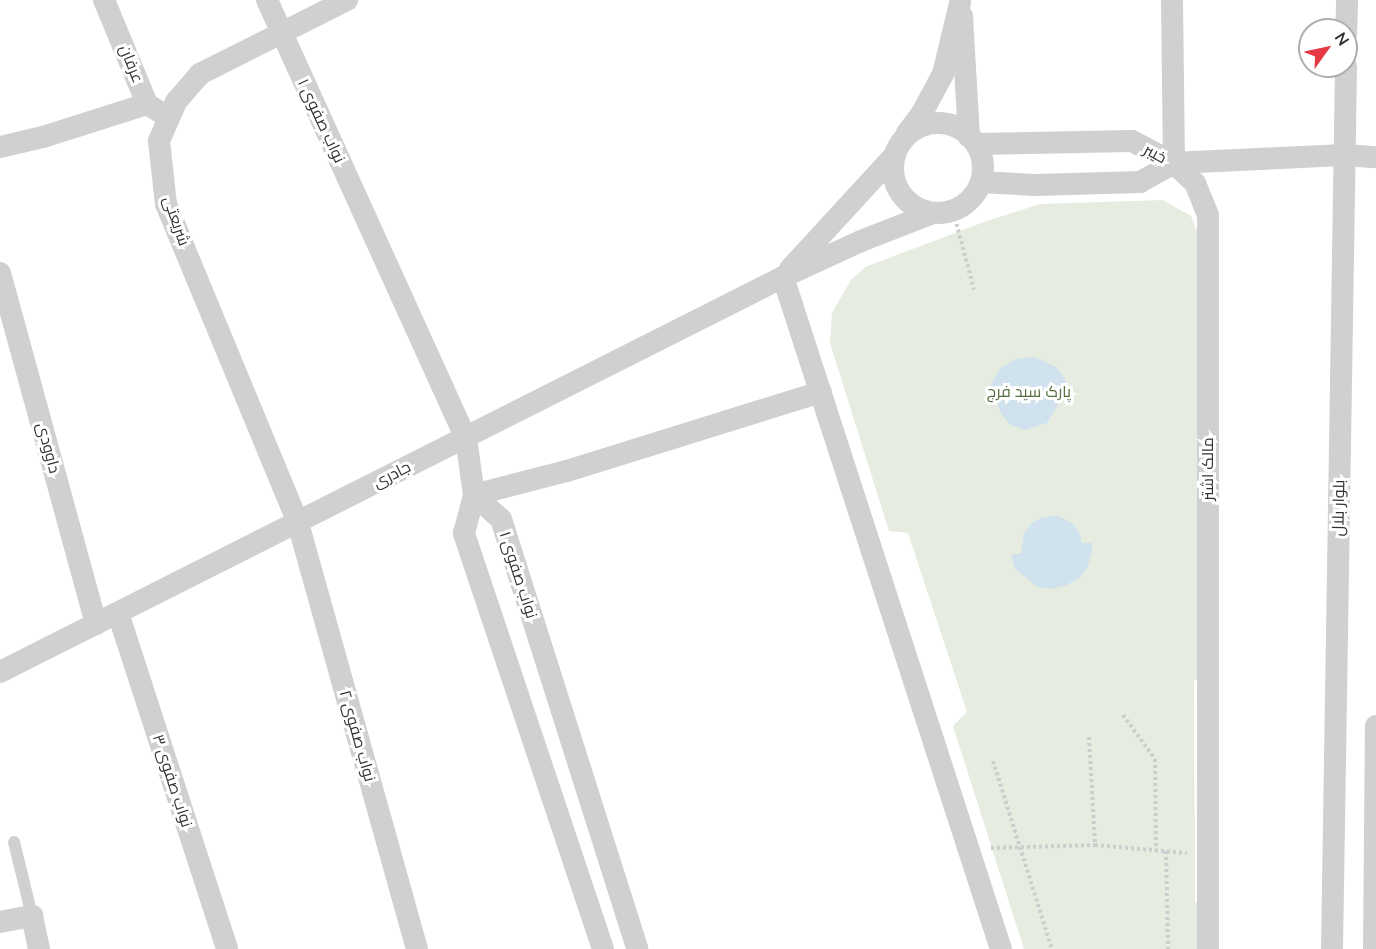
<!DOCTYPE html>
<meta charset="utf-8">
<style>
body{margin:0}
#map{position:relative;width:1376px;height:949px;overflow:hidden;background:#fff;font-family:"Nunito Sans",Cairo,sans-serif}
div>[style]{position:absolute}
.green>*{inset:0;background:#e6ecdf}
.water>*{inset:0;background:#cfe2ee}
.path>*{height:4px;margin-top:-2px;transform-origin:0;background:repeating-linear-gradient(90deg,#cdcdcd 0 3px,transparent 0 6px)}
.lane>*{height:12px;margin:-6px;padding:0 6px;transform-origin:6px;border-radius:6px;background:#d0d0d0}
.street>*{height:22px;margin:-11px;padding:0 11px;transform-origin:11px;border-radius:11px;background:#d0d0d0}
.street>.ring{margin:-11px;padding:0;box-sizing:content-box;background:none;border:22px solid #d0d0d0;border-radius:50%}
span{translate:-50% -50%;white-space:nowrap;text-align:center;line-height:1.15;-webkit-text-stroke:6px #fff;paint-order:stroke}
.street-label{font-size:16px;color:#333}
.park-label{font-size:16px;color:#56703f}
.north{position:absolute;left:1298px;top:18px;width:60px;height:60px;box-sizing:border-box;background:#fff;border:2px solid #adadad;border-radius:50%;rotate:57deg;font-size:16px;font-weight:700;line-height:24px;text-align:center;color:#333}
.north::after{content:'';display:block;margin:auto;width:21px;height:27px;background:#e63946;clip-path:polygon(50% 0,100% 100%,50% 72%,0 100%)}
</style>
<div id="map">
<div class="green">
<i style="clip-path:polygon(1163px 200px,1191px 216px,1202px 244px,1204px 677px,1194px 681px,1195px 903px,1204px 903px,1203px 949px,1024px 949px,953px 726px,967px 712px,908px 533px,889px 531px,830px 343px,832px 313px,851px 280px,865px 267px,984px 222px,1040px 204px)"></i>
</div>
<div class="water">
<i style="clip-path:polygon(1035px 357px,1056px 367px,1065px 379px,1069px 392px,1058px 392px,1058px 405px,1047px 423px,1024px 430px,1011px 425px,1001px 414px,997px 401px,987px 404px,987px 391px,1000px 368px,1016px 359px)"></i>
<i style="clip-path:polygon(1059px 516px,1072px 523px,1079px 532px,1082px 543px,1092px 543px,1092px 552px,1088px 566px,1080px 577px,1067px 585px,1052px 589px,1038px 587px,1015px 569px,1011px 555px,1021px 553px,1024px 533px,1033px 522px,1043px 517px)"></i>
</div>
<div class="path">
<i style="left:955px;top:218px;width:74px;rotate:75.2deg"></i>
<i style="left:1123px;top:715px;width:54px;rotate:54deg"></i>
<i style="left:1155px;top:759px;width:91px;rotate:89.4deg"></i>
<i style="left:1089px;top:737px;width:108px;rotate:86.8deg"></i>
<i style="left:1095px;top:845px;width:92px;rotate:5deg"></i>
<i style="left:993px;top:761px;width:197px;rotate:72.6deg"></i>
<i style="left:991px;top:848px;width:104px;rotate:-1.7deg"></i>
<i style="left:1166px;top:851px;width:98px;rotate:88.8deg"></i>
</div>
<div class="lane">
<i style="left:14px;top:842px;width:76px;rotate:76.3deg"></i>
</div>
<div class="street">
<i style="left:104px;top:0;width:113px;rotate:67.5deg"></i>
<i style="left:147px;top:104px;width:15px;rotate:32deg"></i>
<i style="left:267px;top:0;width:481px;rotate:65.6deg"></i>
<i style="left:466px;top:438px;width:58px;rotate:82deg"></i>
<i style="left:474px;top:495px;width:96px;rotate:-14.5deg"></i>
<i style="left:567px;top:471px;width:266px;rotate:-17.3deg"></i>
<i style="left:347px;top:0;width:165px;rotate:153.3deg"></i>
<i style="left:200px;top:74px;width:37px;rotate:131deg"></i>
<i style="left:176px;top:102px;width:43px;rotate:113.6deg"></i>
<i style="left:159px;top:141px;width:63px;rotate:83.7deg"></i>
<i style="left:166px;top:204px;width:345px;rotate:67.5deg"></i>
<i style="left:298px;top:523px;width:442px;rotate:74.4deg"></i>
<i style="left:1172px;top:0;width:163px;rotate:89.3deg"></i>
<i style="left:962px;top:16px;width:121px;rotate:86.7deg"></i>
<i style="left:1346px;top:34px;width:34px;rotate:-88deg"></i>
<i class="ring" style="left:893px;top:123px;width:68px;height:68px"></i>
<i style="left:907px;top:133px;width:25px;rotate:-53deg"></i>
<i style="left:922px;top:113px;width:44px;rotate:-61.7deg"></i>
<i style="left:943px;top:74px;width:73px;rotate:-76.5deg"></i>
<i style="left:976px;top:144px;width:156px;rotate:-1.1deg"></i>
<i style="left:1132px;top:141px;width:47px;rotate:27.6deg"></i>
<i style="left:1174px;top:163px;width:29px;rotate:44deg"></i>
<i style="left:1195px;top:183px;width:35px;rotate:68deg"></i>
<i style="left:1208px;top:216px;width:733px;rotate:90deg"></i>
<i style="left:0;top:147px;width:44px;rotate:-13.1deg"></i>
<i style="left:43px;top:137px;width:109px;rotate:-17.6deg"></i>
<i style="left:981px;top:182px;width:54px;rotate:3.2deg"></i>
<i style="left:1035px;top:185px;width:105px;rotate:-1.6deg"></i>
<i style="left:1140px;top:182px;width:39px;rotate:-29deg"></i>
<i style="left:1174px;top:163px;width:170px;rotate:-2.7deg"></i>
<i style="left:1344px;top:155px;width:32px;rotate:4deg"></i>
<i style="left:790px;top:269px;width:155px;rotate:-47.4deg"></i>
<i style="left:0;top:273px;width:364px;rotate:74.7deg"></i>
<i style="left:783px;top:277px;width:706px;rotate:72.03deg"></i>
<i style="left:118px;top:613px;width:353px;rotate:72deg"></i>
<i style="left:0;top:672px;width:877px;rotate:-26.77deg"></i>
<i style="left:783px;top:277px;width:86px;rotate:-24.8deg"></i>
<i style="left:861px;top:241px;width:77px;rotate:-21.3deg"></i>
<i style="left:0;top:922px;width:33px;rotate:-11deg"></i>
<i style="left:32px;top:916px;width:34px;rotate:78deg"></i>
<i style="left:603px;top:949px;width:439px;rotate:-108.5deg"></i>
<i style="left:464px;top:533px;width:39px;rotate:-75deg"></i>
<i style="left:474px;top:495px;width:36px;rotate:42deg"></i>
<i style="left:501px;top:519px;width:451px;rotate:72.4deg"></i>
<i style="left:1332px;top:949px;width:883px;rotate:-89.09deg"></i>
<i style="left:1374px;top:949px;width:223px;rotate:-89.5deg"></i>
</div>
<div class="street-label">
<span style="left:131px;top:64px;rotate:68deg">عرفان</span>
<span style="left:321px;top:121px;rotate:65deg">نواب صفوی ۱</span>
<span style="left:1155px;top:154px;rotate:28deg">خیبر</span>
<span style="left:176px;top:221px;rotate:71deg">شریعتی</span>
<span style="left:48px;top:448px;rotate:75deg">داوودی</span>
<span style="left:1208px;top:469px;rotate:-90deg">مالک اشتر</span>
<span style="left:392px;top:475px;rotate:-27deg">جادری</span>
<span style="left:1339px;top:508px;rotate:-89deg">بلوار بلال</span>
<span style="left:518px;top:575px;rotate:72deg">نواب صفوی ۱</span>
<span style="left:357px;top:736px;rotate:74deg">نواب صفوی ۲</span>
<span style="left:172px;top:781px;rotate:72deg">نواب صفوی ۳</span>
</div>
<div class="park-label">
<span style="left:1029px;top:392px">پارک سید فرج</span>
</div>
<div class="north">N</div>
</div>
